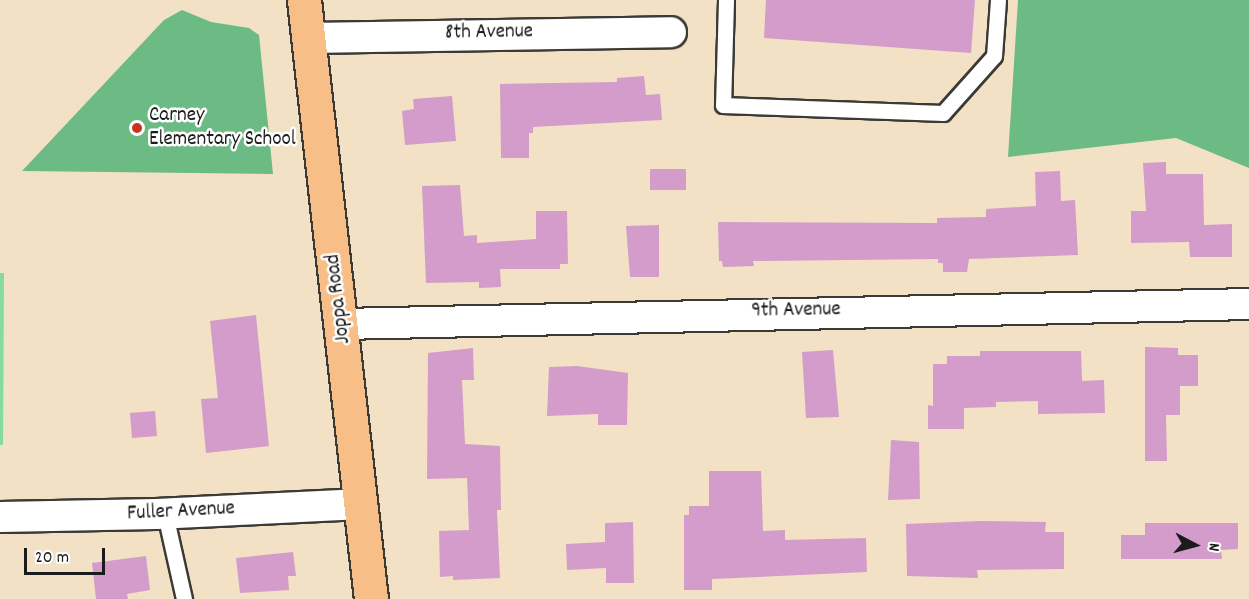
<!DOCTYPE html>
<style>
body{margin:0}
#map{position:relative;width:1249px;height:599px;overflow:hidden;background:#f2e1c5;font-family:Dekko,sans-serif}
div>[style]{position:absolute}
.green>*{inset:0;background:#85db9e}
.forest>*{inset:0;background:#6cbb85}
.building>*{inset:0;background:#d39cca}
.roads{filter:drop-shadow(2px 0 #3c3a35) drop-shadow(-2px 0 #3c3a35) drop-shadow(0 2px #3c3a35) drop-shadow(0 -2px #3c3a35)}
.service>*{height:15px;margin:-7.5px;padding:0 7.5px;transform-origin:7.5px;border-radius:7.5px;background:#fff}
.minor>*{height:30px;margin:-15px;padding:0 15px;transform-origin:15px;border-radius:15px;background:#fff}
.primary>*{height:33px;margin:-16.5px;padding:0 16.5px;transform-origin:16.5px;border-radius:16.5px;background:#f7be87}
.dots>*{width:16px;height:16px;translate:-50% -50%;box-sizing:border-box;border:3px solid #fff;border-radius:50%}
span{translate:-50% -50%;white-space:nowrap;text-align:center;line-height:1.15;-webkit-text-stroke:5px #fff;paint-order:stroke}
.street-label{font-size:21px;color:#1c1c1c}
.poi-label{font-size:21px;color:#1c1c1c}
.left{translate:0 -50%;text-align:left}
.north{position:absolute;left:1165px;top:515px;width:60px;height:60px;-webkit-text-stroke:4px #fff;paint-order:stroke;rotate:96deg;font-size:16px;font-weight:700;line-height:24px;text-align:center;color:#1c1c1c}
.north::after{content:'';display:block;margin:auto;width:21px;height:27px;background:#1c1c1c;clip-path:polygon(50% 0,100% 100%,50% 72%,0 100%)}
.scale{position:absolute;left:24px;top:548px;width:81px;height:27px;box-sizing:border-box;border:3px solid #1c1c1c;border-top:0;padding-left:8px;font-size:18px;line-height:21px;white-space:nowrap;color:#1c1c1c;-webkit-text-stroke:4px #fff;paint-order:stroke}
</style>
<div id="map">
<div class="green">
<i style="clip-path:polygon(0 273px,4px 273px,3px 445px,0 445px)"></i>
</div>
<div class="forest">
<i style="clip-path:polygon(1018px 0,1249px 0,1249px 168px,1176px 138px,1008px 157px)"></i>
<i style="clip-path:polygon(182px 10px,211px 22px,249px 28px,259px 35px,273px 174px,22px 171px,164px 20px)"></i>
</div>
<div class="building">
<i style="clip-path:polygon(766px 0,975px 0,971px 53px,764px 38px)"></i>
<i style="clip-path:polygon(644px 76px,646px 95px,660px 94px,662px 120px,533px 127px,533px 133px,529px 133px,529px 158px,501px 158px,500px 84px,617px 82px,617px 78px)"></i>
<i style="clip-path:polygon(452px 96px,456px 141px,405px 145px,402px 111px,414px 109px,413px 99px)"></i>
<i style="clip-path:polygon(1166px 162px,1166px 174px,1203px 174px,1204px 225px,1232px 224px,1232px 257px,1190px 257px,1189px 242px,1131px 243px,1131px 211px,1146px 211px,1143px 163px)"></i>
<i style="clip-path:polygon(650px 169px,686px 169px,686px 190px,650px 190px)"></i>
<i style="clip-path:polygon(1060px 171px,1061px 201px,1075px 200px,1078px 255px,969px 259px,967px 272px,943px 272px,943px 263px,938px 263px,938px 259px,753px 261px,754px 266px,723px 267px,722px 261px,719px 261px,718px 222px,937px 223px,937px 218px,986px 217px,986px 209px,1036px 206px,1035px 172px)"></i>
<i style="clip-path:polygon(460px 185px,464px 236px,477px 235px,477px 243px,536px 239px,536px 211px,567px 211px,568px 264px,560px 264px,560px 269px,500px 269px,501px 287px,479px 288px,479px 282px,426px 283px,422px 186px)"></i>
<i style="clip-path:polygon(659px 225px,659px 277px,630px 277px,626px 226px)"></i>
<i style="clip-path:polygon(256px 315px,269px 446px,206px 453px,201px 399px,218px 398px,210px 321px)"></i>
<i style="clip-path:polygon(1145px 347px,1178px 348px,1178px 355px,1198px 355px,1198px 386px,1180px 386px,1180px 415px,1166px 415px,1167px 461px,1145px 461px)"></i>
<i style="clip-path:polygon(473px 348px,474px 380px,462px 380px,465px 444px,500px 446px,501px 510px,497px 510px,500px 578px,453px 580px,453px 576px,440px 577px,439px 531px,469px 530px,467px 478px,427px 479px,428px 353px)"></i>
<i style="clip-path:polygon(833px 350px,839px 417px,806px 418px,802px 352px)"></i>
<i style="clip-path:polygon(980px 351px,1081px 351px,1082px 381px,1104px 380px,1105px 413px,1038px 414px,1038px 401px,996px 402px,996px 407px,964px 408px,964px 429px,928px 429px,928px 405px,933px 406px,933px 364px,947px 364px,947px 356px,980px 356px)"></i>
<i style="clip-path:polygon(577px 366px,628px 373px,627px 425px,598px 425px,598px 414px,547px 416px,549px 367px)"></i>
<i style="clip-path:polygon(155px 411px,157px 436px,132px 438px,130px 413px)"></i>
<i style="clip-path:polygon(891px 440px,919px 442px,920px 499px,888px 500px)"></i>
<i style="clip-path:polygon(709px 471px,761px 471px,763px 531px,785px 530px,785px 540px,866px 538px,867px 572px,712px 579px,712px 590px,684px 590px,684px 515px,689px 515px,689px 506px,709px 506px)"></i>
<i style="clip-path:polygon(981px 521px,1046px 522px,1045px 532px,1064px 532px,1064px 569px,977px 570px,978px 578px,907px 576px,906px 524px)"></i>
<i style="clip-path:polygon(633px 522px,634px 583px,606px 583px,606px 568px,567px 570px,566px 544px,605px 542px,605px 523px)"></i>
<i style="clip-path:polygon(1145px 523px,1238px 523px,1238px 549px,1221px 550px,1222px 559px,1121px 559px,1121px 535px,1145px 535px)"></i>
<i style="clip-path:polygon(293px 552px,296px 576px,288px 576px,289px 590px,240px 593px,236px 558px)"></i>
<i style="clip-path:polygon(146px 556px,150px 590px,127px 594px,128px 599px,96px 599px,92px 563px)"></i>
</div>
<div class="roads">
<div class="service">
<i style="left:726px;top:0;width:105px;rotate:91.6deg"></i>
<i style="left:723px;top:105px;width:220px;rotate:2.1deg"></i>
<i style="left:943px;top:113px;width:76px;rotate:-48.2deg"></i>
<i style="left:994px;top:56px;width:56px;rotate:-85.9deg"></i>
<i style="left:165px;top:514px;width:87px;rotate:77.4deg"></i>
</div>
<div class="minor">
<i style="left:308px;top:38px;width:363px;rotate:-0.9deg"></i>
<i style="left:342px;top:324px;width:907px;rotate:-1.26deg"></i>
<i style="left:0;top:517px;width:156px;rotate:-1.1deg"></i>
<i style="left:156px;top:514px;width:206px;rotate:-2.8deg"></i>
</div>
<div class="primary">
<i style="left:304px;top:0;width:603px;rotate:83.62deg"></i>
</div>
</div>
<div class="dots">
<i style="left:137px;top:128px;background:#c8321e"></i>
</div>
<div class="street-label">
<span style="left:489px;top:33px;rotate:-1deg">8th Avenue</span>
<span style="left:339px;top:299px;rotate:-97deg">Joppa Road</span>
<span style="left:796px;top:311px;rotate:-1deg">9th Avenue</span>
<span style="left:181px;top:512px;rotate:-3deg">Fuller Avenue</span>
</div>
<div class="poi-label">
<span class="left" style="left:149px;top:128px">Carney<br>Elementary School</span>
</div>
<div class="north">N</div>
<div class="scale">20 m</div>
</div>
